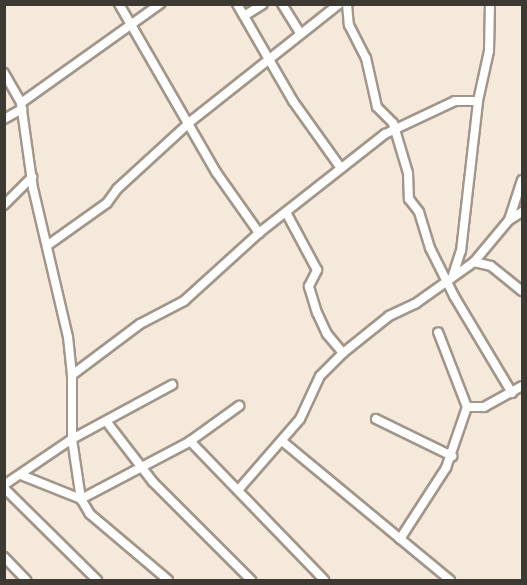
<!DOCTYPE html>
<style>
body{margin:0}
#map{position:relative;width:527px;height:585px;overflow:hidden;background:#f4e9da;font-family:"Fira Sans",sans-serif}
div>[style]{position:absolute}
.roads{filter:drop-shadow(2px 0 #a19689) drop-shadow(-2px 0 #a19689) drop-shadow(0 2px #a19689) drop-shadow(0 -2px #a19689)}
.minor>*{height:8px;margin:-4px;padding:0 4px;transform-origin:4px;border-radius:4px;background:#fff}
span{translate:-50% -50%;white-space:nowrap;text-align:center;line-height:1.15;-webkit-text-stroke:4.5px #f4e9da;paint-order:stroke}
.frame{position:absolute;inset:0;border:6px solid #3c3832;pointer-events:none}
</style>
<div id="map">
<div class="roads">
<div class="minor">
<i style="left:119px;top:4px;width:194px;rotate:60deg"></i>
<i style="left:216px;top:172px;width:75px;rotate:54.8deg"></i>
<i style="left:237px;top:4px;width:112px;rotate:60deg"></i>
<i style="left:293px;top:101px;width:81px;rotate:54.5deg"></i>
<i style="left:282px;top:4px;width:34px;rotate:58deg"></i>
<i style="left:347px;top:4px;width:21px;rotate:85deg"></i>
<i style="left:349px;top:25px;width:37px;rotate:63deg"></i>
<i style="left:366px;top:58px;width:50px;rotate:77.3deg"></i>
<i style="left:377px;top:107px;width:23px;rotate:45deg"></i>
<i style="left:393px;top:123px;width:52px;rotate:73.3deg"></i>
<i style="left:408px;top:173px;width:26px;rotate:88deg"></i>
<i style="left:409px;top:199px;width:16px;rotate:52deg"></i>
<i style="left:419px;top:212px;width:38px;rotate:73deg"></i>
<i style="left:430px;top:248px;width:54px;rotate:63.4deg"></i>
<i style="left:454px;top:296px;width:113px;rotate:59.1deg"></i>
<i style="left:244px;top:16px;width:22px;rotate:-32deg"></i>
<i style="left:4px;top:73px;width:34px;rotate:60deg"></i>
<i style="left:21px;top:103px;width:86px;rotate:82deg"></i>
<i style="left:33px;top:188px;width:153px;rotate:76.8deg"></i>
<i style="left:68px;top:337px;width:38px;rotate:84deg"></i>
<i style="left:72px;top:375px;width:64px;rotate:90deg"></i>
<i style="left:72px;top:439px;width:61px;rotate:81.5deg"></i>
<i style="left:81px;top:499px;width:17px;rotate:59deg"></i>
<i style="left:90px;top:514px;width:102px;rotate:40.2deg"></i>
<i style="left:21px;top:103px;width:171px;rotate:-35.5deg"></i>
<i style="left:4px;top:119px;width:21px;rotate:-29deg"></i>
<i style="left:4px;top:205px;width:40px;rotate:-45deg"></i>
<i style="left:509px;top:220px;width:42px;rotate:-72deg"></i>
<i style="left:48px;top:245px;width:72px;rotate:-35.4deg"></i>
<i style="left:107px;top:203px;width:17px;rotate:-54deg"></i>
<i style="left:117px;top:189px;width:99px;rotate:-42.5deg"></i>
<i style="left:190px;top:122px;width:190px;rotate:-38.4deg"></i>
<i style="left:474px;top:262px;width:17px;rotate:13deg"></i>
<i style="left:491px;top:266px;width:40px;rotate:39deg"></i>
<i style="left:453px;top:275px;width:25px;rotate:-72deg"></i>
<i style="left:461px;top:251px;width:151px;rotate:-83.5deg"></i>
<i style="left:343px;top:353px;width:59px;rotate:-38.8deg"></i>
<i style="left:389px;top:316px;width:29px;rotate:-25deg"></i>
<i style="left:415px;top:304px;width:72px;rotate:-35.4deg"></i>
<i style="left:474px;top:262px;width:55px;rotate:-50.2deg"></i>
<i style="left:509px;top:220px;width:15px;rotate:-32deg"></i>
<i style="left:72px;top:375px;width:85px;rotate:-36.9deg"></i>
<i style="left:140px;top:324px;width:50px;rotate:-27.6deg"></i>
<i style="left:184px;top:301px;width:101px;rotate:-42.2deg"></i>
<i style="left:259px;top:233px;width:160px;rotate:-38.2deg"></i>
<i style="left:385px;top:134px;width:77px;rotate:-25.2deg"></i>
<i style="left:455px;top:101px;width:23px"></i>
<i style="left:478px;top:101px;width:51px;rotate:-77.6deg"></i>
<i style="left:489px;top:51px;width:47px;rotate:-88.8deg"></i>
<i style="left:467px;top:407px;width:17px"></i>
<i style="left:484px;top:407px;width:43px;rotate:-28.9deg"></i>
<i style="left:376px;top:419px;width:85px;rotate:26deg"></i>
<i style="left:106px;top:421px;width:77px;rotate:52.4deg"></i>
<i style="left:153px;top:482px;width:139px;rotate:45deg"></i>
<i style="left:190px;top:441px;width:193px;rotate:46deg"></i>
<i style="left:282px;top:441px;width:218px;rotate:39.6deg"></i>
<i style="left:21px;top:475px;width:65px;rotate:21.8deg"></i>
<i style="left:81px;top:499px;width:122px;rotate:-27.8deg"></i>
<i style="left:189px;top:442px;width:62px;rotate:-35.8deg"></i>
<i style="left:4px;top:485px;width:82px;rotate:-34.1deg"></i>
<i style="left:72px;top:439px;width:114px;rotate:-28.4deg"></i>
<i style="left:4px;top:488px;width:131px;rotate:44.7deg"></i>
<i style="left:240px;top:488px;width:91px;rotate:-49deg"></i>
<i style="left:300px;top:419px;width:47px;rotate:-65.1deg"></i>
<i style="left:320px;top:376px;width:33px;rotate:-45deg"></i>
<i style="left:343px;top:353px;width:25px;rotate:-130deg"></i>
<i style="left:327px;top:334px;width:23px;rotate:-115deg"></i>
<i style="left:317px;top:313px;width:28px;rotate:-107deg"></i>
<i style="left:309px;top:286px;width:18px;rotate:-63deg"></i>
<i style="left:317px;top:270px;width:64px;rotate:-118.2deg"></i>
<i style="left:400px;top:539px;width:85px;rotate:-57.1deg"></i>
<i style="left:446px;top:468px;width:65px;rotate:-71deg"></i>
<i style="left:467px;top:407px;width:80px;rotate:-111.1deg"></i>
<i style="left:4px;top:557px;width:32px;rotate:46deg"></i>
</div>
</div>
<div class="frame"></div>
</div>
